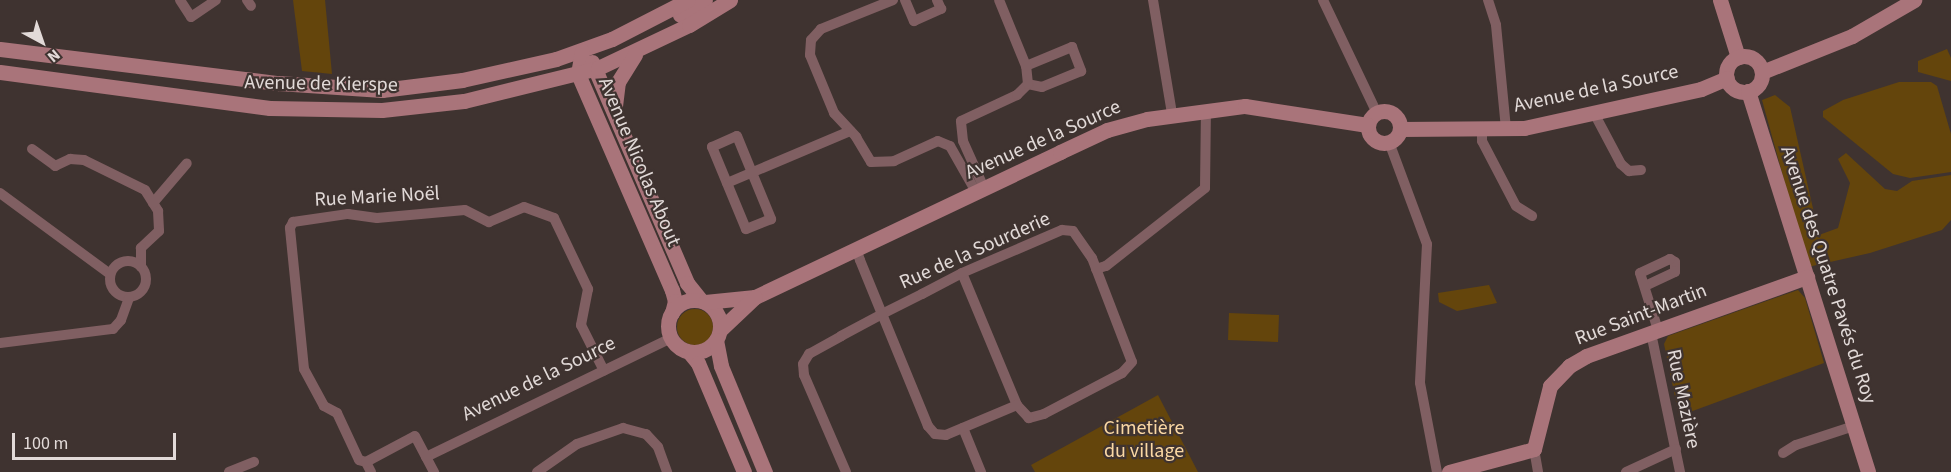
<!DOCTYPE html>
<meta charset="utf-8">
<style>
body{margin:0}
#map{position:relative;width:1951px;height:472px;overflow:hidden;background:#3f3330;font-family:"Source Sans 3",sans-serif}
div>[style]{position:absolute}
.green>*{inset:0;background:#64450c}
.round{border-radius:50%}
.street>*{height:10px;margin:-5px;padding:0 5px;transform-origin:5px;border-radius:5px;background:#805f62}
.street>.ring{margin:-5px;padding:0;box-sizing:content-box;background:none;border:10px solid #805f62;border-radius:50%}
.secondary>*{height:15px;margin:-7.5px;padding:0 7.5px;transform-origin:7.5px;border-radius:7.5px;background:#a9747a}
.secondary>.ring{margin:-7.5px;padding:0;box-sizing:content-box;background:none;border:15px solid #a9747a;border-radius:50%}
span{translate:-50% -50%;white-space:nowrap;text-align:center;line-height:1.15;-webkit-text-stroke:4.5px #3f3330;paint-order:stroke}
.street-label{font-size:20px;color:#e2dad8}
.park-label{font-size:20px;color:#fbd8a4}
.north{position:absolute;left:12px;top:12px;width:60px;height:60px;-webkit-text-stroke:4px #3f3330;paint-order:stroke;rotate:140deg;font-size:16px;font-weight:700;line-height:24px;text-align:center;color:#e2dad8}
.north::after{content:'';display:block;margin:auto;width:21px;height:27px;background:#e2dad8;clip-path:polygon(50% 0,100% 100%,50% 72%,0 100%)}
.scale{position:absolute;left:12px;top:433px;width:164px;height:27px;box-sizing:border-box;border:3px solid #e2dad8;border-top:0;padding-left:8px;font-size:18px;line-height:21px;white-space:nowrap;color:#e2dad8;-webkit-text-stroke:4px #3f3330;paint-order:stroke}
</style>
<div id="map">
<div class="green">
<i style="clip-path:polygon(293px 0,325px 0,332px 74px,302px 71px)"></i>
<i style="clip-path:polygon(1947px 49px,1951px 58px,1951px 81px,1918px 72px,1918px 61px)"></i>
<i style="clip-path:polygon(1899px 82px,1931px 82px,1937px 86px,1951px 134px,1951px 172px,1910px 178px,1893px 174px,1823px 117px,1823px 111px,1843px 100px)"></i>
<i style="clip-path:polygon(1775px 95px,1790px 107px,1819px 235px,1838px 228px,1850px 183px,1838px 159px,1846px 153px,1885px 189px,1897px 191px,1912px 181px,1951px 175px,1951px 220px,1942px 230px,1870px 253px,1808px 267px,1762px 100px)"></i>
<i style="clip-path:polygon(1489px 285px,1497px 303px,1457px 311px,1439px 302px,1438px 293px)"></i>
<i style="clip-path:polygon(1798px 290px,1805px 298px,1824px 363px,1679px 416px,1664px 344px,1668px 336px)"></i>
<i class="round" style="left:677px;top:309px;width:36px;height:36px"></i>
<i style="clip-path:polygon(1229px 313px,1279px 315px,1278px 342px,1228px 340px)"></i>
<i style="clip-path:polygon(1158px 395px,1198px 472px,1035px 472px,1031px 465px)"></i>
</div>
<div class="street">
<i style="left:180px;top:0;width:20px;rotate:57deg"></i>
<i style="left:191px;top:17px;width:30px;rotate:-34deg"></i>
<i style="left:247px;top:0;width:7px;rotate:56deg"></i>
<i style="left:893px;top:0;width:78px;rotate:158.1deg"></i>
<i style="left:821px;top:29px;width:15px;rotate:132deg"></i>
<i style="left:811px;top:40px;width:15px;rotate:94deg"></i>
<i style="left:810px;top:55px;width:63px;rotate:67.5deg"></i>
<i style="left:834px;top:113px;width:33px;rotate:47deg"></i>
<i style="left:856px;top:137px;width:29px;rotate:59deg"></i>
<i style="left:871px;top:162px;width:23px;rotate:-2deg"></i>
<i style="left:894px;top:161px;width:48px;rotate:-24.4deg"></i>
<i style="left:938px;top:141px;width:13px;rotate:23deg"></i>
<i style="left:950px;top:146px;width:53px;rotate:60.5deg"></i>
<i style="left:905px;top:0;width:23px;rotate:67deg"></i>
<i style="left:914px;top:21px;width:30px;rotate:-24deg"></i>
<i style="left:941px;top:9px;width:10px;rotate:-114deg"></i>
<i style="left:1153px;top:0;width:116px;rotate:80.5deg"></i>
<i style="left:1323px;top:0;width:125px;rotate:64.5deg"></i>
<i style="left:1488px;top:0;width:26px;rotate:72deg"></i>
<i style="left:1496px;top:25px;width:104px;rotate:84.5deg"></i>
<i style="left:1026px;top:66px;width:50px;rotate:-22.4deg"></i>
<i style="left:1072px;top:47px;width:26px;rotate:69deg"></i>
<i style="left:1081px;top:71px;width:42px;rotate:157.7deg"></i>
<i style="left:1042px;top:87px;width:14px;rotate:-168deg"></i>
<i style="left:1594px;top:113px;width:58px;rotate:62.1deg"></i>
<i style="left:1621px;top:164px;width:11px;rotate:41deg"></i>
<i style="left:1629px;top:171px;width:12px;rotate:-5deg"></i>
<i style="left:1482px;top:129px;width:12px;rotate:90deg"></i>
<i style="left:1482px;top:141px;width:73px;rotate:62.4deg"></i>
<i style="left:1516px;top:206px;width:19px;rotate:32deg"></i>
<i style="left:737px;top:136px;width:90px;rotate:67.7deg"></i>
<i style="left:771px;top:219px;width:27px;rotate:158deg"></i>
<i style="left:746px;top:229px;width:89px;rotate:-112.5deg"></i>
<i style="left:712px;top:147px;width:27px;rotate:-24deg"></i>
<i style="left:1389px;top:142px;width:109px;rotate:69.6deg"></i>
<i style="left:1427px;top:244px;width:139px;rotate:92.9deg"></i>
<i style="left:1420px;top:383px;width:91px;rotate:79.2deg"></i>
<i style="left:32px;top:149px;width:29px;rotate:36deg"></i>
<i style="left:55px;top:166px;width:17px;rotate:-25deg"></i>
<i style="left:70px;top:159px;width:14px;rotate:4deg"></i>
<i style="left:84px;top:160px;width:68px;rotate:26.2deg"></i>
<i style="left:145px;top:190px;width:25px;rotate:58deg"></i>
<i style="left:158px;top:211px;width:20px;rotate:87deg"></i>
<i style="left:159px;top:231px;width:25px;rotate:137deg"></i>
<i style="left:141px;top:248px;width:19px;rotate:90deg"></i>
<i style="left:727px;top:183px;width:134px;rotate:-22.9deg"></i>
<i style="left:984px;top:188px;width:51px;rotate:-114.1deg"></i>
<i style="left:963px;top:141px;width:20px;rotate:-96deg"></i>
<i style="left:961px;top:121px;width:62px;rotate:-24.9deg"></i>
<i style="left:1017px;top:95px;width:16px;rotate:-45deg"></i>
<i style="left:1028px;top:84px;width:18px;rotate:-96deg"></i>
<i style="left:1026px;top:66px;width:71px;rotate:-112.2deg"></i>
<i style="left:0;top:193px;width:137px;rotate:36.4deg"></i>
<i style="left:153px;top:203px;width:52px;rotate:-49.6deg"></i>
<i class="ring" style="left:110px;top:261px;width:26px;height:26px"></i>
<i style="left:1096px;top:269px;width:10px;rotate:-17deg"></i>
<i style="left:1106px;top:266px;width:126px;rotate:-38.2deg"></i>
<i style="left:1205px;top:188px;width:77px;rotate:-89.3deg"></i>
<i style="left:962px;top:273px;width:143px;rotate:67.4deg"></i>
<i style="left:1645px;top:286px;width:33px;rotate:-25deg"></i>
<i style="left:1675px;top:272px;width:10px;rotate:-90deg"></i>
<i style="left:1675px;top:262px;width:6px;rotate:-149deg"></i>
<i style="left:1670px;top:259px;width:33px;rotate:155deg"></i>
<i style="left:1640px;top:273px;width:60px;rotate:72.5deg"></i>
<i style="left:1651px;top:333px;width:142px;rotate:78.2deg"></i>
<i style="left:0;top:343px;width:114px;rotate:-7.1deg"></i>
<i style="left:113px;top:329px;width:12px;rotate:-48deg"></i>
<i style="left:121px;top:320px;width:23px;rotate:-70deg"></i>
<i style="left:963px;top:428px;width:48px;rotate:67.8deg"></i>
<i style="left:1534px;top:449px;width:23px;rotate:80deg"></i>
<i style="left:1783px;top:453px;width:15px;rotate:-32deg"></i>
<i style="left:1796px;top:445px;width:61px;rotate:-18.1deg"></i>
<i style="left:426px;top:457px;width:272px;rotate:-25.9deg"></i>
<i style="left:366px;top:462px;width:7px;rotate:-164deg"></i>
<i style="left:359px;top:460px;width:52px;rotate:-115.1deg"></i>
<i style="left:337px;top:413px;width:15px;rotate:-152deg"></i>
<i style="left:324px;top:406px;width:42px;rotate:-118.4deg"></i>
<i style="left:304px;top:369px;width:142px;rotate:-95.7deg"></i>
<i style="left:290px;top:228px;width:7px;rotate:-63deg"></i>
<i style="left:293px;top:222px;width:56px;rotate:-8.3deg"></i>
<i style="left:348px;top:214px;width:29px;rotate:8deg"></i>
<i style="left:377px;top:218px;width:88px;rotate:-5.2deg"></i>
<i style="left:465px;top:210px;width:27px;rotate:27deg"></i>
<i style="left:489px;top:222px;width:38px;rotate:-23deg"></i>
<i style="left:524px;top:207px;width:32px;rotate:20deg"></i>
<i style="left:554px;top:218px;width:79px;rotate:64.4deg"></i>
<i style="left:588px;top:289px;width:37px;rotate:101deg"></i>
<i style="left:581px;top:325px;width:51px;rotate:63.4deg"></i>
<i style="left:229px;top:472px;width:27px;rotate:-22deg"></i>
<i style="left:371px;top:472px;width:11px;rotate:-117deg"></i>
<i style="left:366px;top:462px;width:55px;rotate:-28deg"></i>
<i style="left:415px;top:436px;width:41px;rotate:62.2deg"></i>
<i style="left:537px;top:472px;width:49px;rotate:-35deg"></i>
<i style="left:577px;top:444px;width:49px;rotate:-19.2deg"></i>
<i style="left:623px;top:428px;width:24px;rotate:15deg"></i>
<i style="left:646px;top:434px;width:18px;rotate:47deg"></i>
<i style="left:658px;top:447px;width:27px;rotate:70deg"></i>
<i style="left:846px;top:472px;width:106px;rotate:-113.4deg"></i>
<i style="left:804px;top:375px;width:11px;rotate:-95deg"></i>
<i style="left:803px;top:364px;width:12px;rotate:-59deg"></i>
<i style="left:809px;top:354px;width:37px;rotate:-29deg"></i>
<i style="left:841px;top:336px;width:47px;rotate:-28.2deg"></i>
<i style="left:882px;top:314px;width:45px;rotate:-26.6deg"></i>
<i style="left:922px;top:294px;width:45px;rotate:-27.7deg"></i>
<i style="left:962px;top:273px;width:109px;rotate:-23.3deg"></i>
<i style="left:1062px;top:230px;width:11px;rotate:5deg"></i>
<i style="left:1073px;top:231px;width:33px;rotate:55deg"></i>
<i style="left:1092px;top:258px;width:111px;rotate:69deg"></i>
<i style="left:1132px;top:362px;width:15px;rotate:132deg"></i>
<i style="left:1122px;top:373px;width:88px;rotate:152.3deg"></i>
<i style="left:1044px;top:414px;width:16px;rotate:165deg"></i>
<i style="left:1029px;top:418px;width:18px;rotate:-133deg"></i>
<i style="left:1017px;top:405px;width:77px;rotate:157.1deg"></i>
<i style="left:946px;top:435px;width:11px;rotate:-175deg"></i>
<i style="left:935px;top:434px;width:11px;rotate:-131deg"></i>
<i style="left:928px;top:426px;width:121px;rotate:-112.3deg"></i>
<i style="left:882px;top:314px;width:58px;rotate:-112.2deg"></i>
<i style="left:860px;top:260px;width:12px;rotate:-110deg"></i>
<i style="left:1626px;top:472px;width:55px;rotate:-24.7deg"></i>
</div>
<div class="secondary">
<i style="left:1720px;top:0;width:60px;rotate:72.5deg"></i>
<i style="left:680px;top:15px;width:29px;rotate:-31deg"></i>
<i style="left:0;top:49px;width:280px;rotate:7deg"></i>
<i style="left:278px;top:83px;width:104px;rotate:3.9deg"></i>
<i style="left:382px;top:90px;width:81px;rotate:-7.1deg"></i>
<i style="left:462px;top:80px;width:96px;rotate:-12.6deg"></i>
<i style="left:556px;top:59px;width:59px;rotate:-19.7deg"></i>
<i style="left:612px;top:39px;width:85px;rotate:-27.2deg"></i>
<i style="left:582px;top:51px;width:23px;rotate:100deg"></i>
<i style="left:578px;top:74px;width:236px;rotate:66.5deg"></i>
<i style="left:672px;top:290px;width:11px;rotate:75deg"></i>
<i style="left:675px;top:301px;width:12px;rotate:104deg"></i>
<i class="ring" style="left:1726px;top:56px;width:21px;height:21px"></i>
<i style="left:592px;top:62px;width:241px;rotate:66.7deg"></i>
<i style="left:687px;top:283px;width:22px;rotate:51deg"></i>
<i style="left:0;top:72px;width:272px;rotate:7.6deg"></i>
<i style="left:270px;top:108px;width:112px;rotate:1deg"></i>
<i style="left:382px;top:110px;width:82px;rotate:-6.3deg"></i>
<i style="left:464px;top:101px;width:138px;rotate:-13.8deg"></i>
<i style="left:598px;top:68px;width:101px;rotate:-25.3deg"></i>
<i style="left:689px;top:25px;width:48px;rotate:-31.4deg"></i>
<i style="left:1762px;top:72px;width:97px;rotate:-21.8deg"></i>
<i style="left:1852px;top:36px;width:72px;rotate:-30.1deg"></i>
<i style="left:1748px;top:91px;width:399px;rotate:72.5deg"></i>
<i style="left:615px;top:106px;width:24px;rotate:-83deg"></i>
<i style="left:618px;top:82px;width:32px;rotate:-58deg"></i>
<i class="ring" style="left:1368px;top:111px;width:17px;height:17px"></i>
<i style="left:1400px;top:129px;width:124px;rotate:-0.5deg"></i>
<i style="left:1524px;top:128px;width:181px;rotate:-12.4deg"></i>
<i style="left:1701px;top:89px;width:28px;rotate:-23deg"></i>
<i class="ring" style="left:668px;top:300px;width:37px;height:37px"></i>
<i style="left:705px;top:302px;width:50px;rotate:-5.7deg"></i>
<i style="left:755px;top:297px;width:338px;rotate:-25.4deg"></i>
<i style="left:1060px;top:152px;width:52px;rotate:-25.1deg"></i>
<i style="left:1107px;top:130px;width:41px;rotate:-15.4deg"></i>
<i style="left:1147px;top:119px;width:99px;rotate:-7.6deg"></i>
<i style="left:1245px;top:106px;width:124px;rotate:8.8deg"></i>
<i style="left:720px;top:330px;width:48px;rotate:-43.3deg"></i>
<i style="left:716px;top:340px;width:26px;rotate:79deg"></i>
<i style="left:721px;top:366px;width:115px;rotate:67.5deg"></i>
<i style="left:689px;top:352px;width:14px;rotate:51deg"></i>
<i style="left:698px;top:363px;width:118px;rotate:67.1deg"></i>
<i style="left:1449px;top:472px;width:88px;rotate:-15.1deg"></i>
<i style="left:1534px;top:449px;width:65px;rotate:-75.7deg"></i>
<i style="left:1550px;top:386px;width:28px;rotate:-46deg"></i>
<i style="left:1569px;top:366px;width:20px;rotate:-30deg"></i>
<i style="left:1586px;top:356px;width:235px;rotate:-19.7deg"></i>
</div>
<div class="street-label">
<span style="left:321px;top:84px;rotate:1deg">Avenue de Kierspe</span>
<span style="left:1596px;top:89px;rotate:-12deg">Avenue de la Source</span>
<span style="left:1043px;top:140px;rotate:-24deg">Avenue de la Source</span>
<span style="left:639px;top:162px;rotate:67deg">Avenue Nicolas About</span>
<span style="left:377px;top:197px;rotate:-3deg">Rue Marie Noël</span>
<span style="left:975px;top:251px;rotate:-24deg">Rue de la Sourderie</span>
<span style="left:1828px;top:275px;rotate:72deg">Avenue des Quatre Pavés du Roy</span>
<span style="left:1641px;top:315px;rotate:-21deg">Rue Saint-Martin</span>
<span style="left:539px;top:379px;rotate:-26deg">Avenue de la Source</span>
<span style="left:1683px;top:399px;rotate:78deg">Rue Mazière</span>
</div>
<div class="park-label">
<span style="left:1144px;top:440px">Cimetière<br>du village</span>
</div>
<div class="north">N</div>
<div class="scale">100 m</div>
</div>
